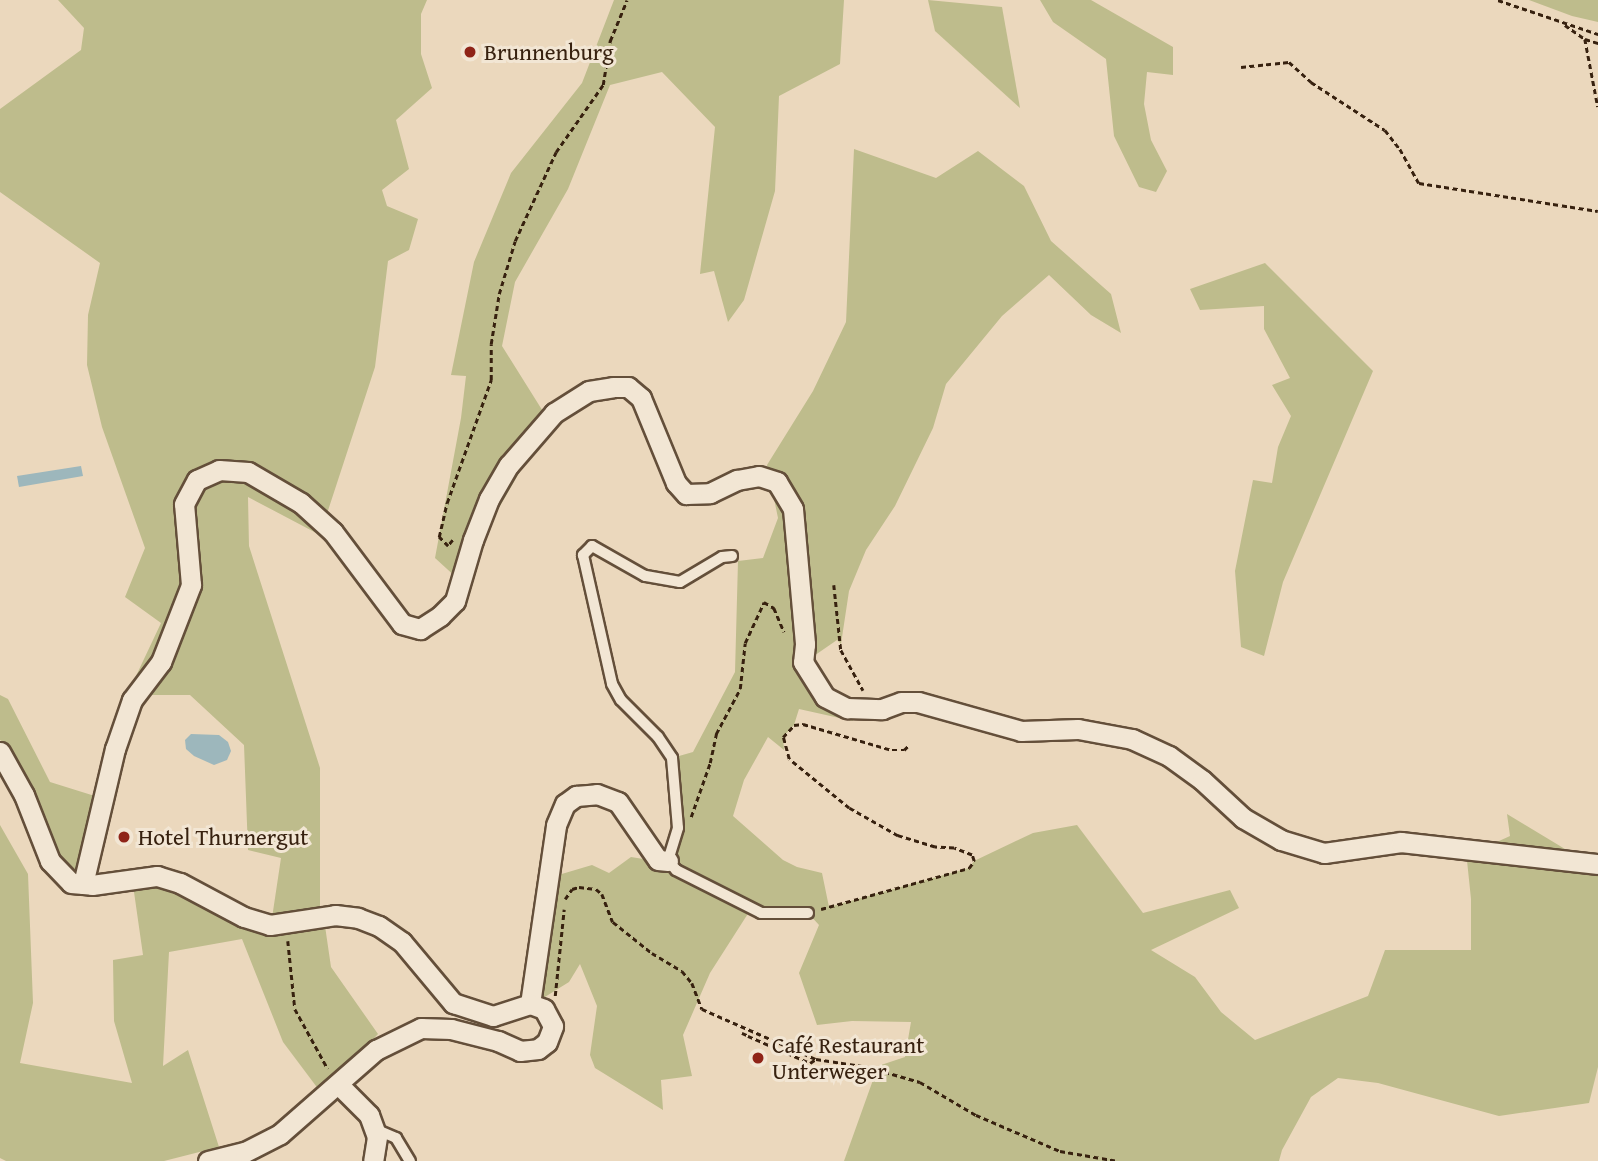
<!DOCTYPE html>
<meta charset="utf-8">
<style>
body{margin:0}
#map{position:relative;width:1598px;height:1161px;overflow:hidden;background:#ebd8bd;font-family:"Gentium Book Plus",serif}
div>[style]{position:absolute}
.green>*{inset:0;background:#bebc8c}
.water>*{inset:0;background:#9db7bc}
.path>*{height:2.5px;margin-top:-1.25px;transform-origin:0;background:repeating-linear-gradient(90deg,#37210f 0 5px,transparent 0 8.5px)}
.roads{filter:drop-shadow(2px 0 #644f3a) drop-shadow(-2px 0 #644f3a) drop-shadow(0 2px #644f3a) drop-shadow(0 -2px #644f3a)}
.lane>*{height:10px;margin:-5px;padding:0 5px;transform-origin:5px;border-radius:5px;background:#f2e6d4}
.street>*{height:19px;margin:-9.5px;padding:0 9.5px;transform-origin:9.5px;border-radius:9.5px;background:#f2e6d4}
.dots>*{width:19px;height:19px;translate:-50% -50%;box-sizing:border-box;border:4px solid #f2e6d4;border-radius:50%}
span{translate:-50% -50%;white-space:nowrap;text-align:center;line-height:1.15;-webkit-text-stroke:6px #f2e6d4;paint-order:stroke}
.poi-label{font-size:23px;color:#37210f}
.left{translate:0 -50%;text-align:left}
</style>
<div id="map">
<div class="green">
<i style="clip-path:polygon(58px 0,427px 0,421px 14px,421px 54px,432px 88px,396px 120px,409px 169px,382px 190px,387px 206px,418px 219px,409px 250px,388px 261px,375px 367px,320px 535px,248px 497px,249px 546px,320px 768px,320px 909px,272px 918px,281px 858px,248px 850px,244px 745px,190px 695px,127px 695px,161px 623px,125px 597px,145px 548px,102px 427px,87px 365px,88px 315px,100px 263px,0 192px,0 109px,81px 50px,84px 28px)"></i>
<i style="clip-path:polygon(614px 0,844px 0,840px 64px,779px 96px,775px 191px,744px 300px,728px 322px,714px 271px,700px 274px,715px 127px,662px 72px,610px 85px,568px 189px,515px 282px,502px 346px,549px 421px,458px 579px,435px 558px,461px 418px,466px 376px,451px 375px,474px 262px,511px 173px,582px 83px)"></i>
<i style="clip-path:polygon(928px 0,1002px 7px,1020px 108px,935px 31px)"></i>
<i style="clip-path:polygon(1040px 0,1091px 0,1173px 47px,1173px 75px,1147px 72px,1144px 104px,1151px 140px,1167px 171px,1156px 192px,1139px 187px,1114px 136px,1106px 59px,1053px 22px)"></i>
<i style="clip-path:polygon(1529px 0,1598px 0,1598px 22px,1572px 16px)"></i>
<i style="clip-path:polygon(854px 149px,936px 178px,978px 151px,1024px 186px,1051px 241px,1111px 294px,1121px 333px,1091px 315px,1049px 275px,1002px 316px,946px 384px,933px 428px,895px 506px,866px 550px,849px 591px,841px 644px,837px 640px,808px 660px,807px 674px,852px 709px,853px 721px,799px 709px,794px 725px,783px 737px,784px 750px,768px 737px,744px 780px,733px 816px,783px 860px,797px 867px,822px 873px,829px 907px,969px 868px,974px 861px,1033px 833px,1077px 825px,1143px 913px,1230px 890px,1239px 908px,1151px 950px,1195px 977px,1221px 1012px,1255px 1040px,1368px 996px,1385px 950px,1471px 950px,1471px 899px,1466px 851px,1477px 851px,1510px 836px,1507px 814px,1565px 849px,1598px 863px,1598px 1067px,1589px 1103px,1499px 1116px,1378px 1083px,1338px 1078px,1311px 1097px,1282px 1150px,1279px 1161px,844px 1161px,878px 1066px,905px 1057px,911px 1022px,852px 1021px,817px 1025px,799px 973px,819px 925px,808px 913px,761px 913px,668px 861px,675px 847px,672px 758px,693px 752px,735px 672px,738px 561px,763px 558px,778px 518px,767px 465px,813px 391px,846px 322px)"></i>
<i style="clip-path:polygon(1265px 263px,1373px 371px,1283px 582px,1264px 656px,1241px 647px,1235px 571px,1253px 480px,1272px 483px,1278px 447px,1291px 416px,1272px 385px,1290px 378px,1264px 329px,1264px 306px,1200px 310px,1190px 289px)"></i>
<i style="clip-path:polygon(0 695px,8px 699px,50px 782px,98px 797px,80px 876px,60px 864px,8px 745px,0 740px)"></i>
<i style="clip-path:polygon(0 825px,28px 874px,33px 1003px,20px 1063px,132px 1083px,114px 1021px,113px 960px,143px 955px,133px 885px,166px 883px,271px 933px,325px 926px,331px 967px,378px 1034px,322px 1094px,283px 1042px,242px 939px,169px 952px,163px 1066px,188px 1050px,219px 1147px,164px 1161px,6px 1161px,0 1158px)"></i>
<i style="clip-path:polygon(631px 857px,668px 863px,749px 912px,710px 973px,683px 1035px,692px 1076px,661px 1080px,663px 1110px,595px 1068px,590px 1055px,597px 1006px,580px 964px,569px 982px,540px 1000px,555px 876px,592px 865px,609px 873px)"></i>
</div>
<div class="water">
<i style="clip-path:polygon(81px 466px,83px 476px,19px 487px,17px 476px)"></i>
<i style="clip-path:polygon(191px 734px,219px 735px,228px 742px,231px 751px,227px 760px,214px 765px,194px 756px,186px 749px,185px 740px)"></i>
</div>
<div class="path">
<i style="left:1498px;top:0;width:106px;rotate:18.8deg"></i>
<i style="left:1565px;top:25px;width:24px;rotate:35deg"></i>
<i style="left:1585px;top:39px;width:14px;rotate:17deg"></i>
<i style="left:1585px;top:39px;width:69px;rotate:79.2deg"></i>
<i style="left:1241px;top:67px;width:48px;rotate:-5.9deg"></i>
<i style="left:1289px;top:62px;width:30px;rotate:42deg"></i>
<i style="left:1311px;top:82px;width:88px;rotate:33deg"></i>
<i style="left:1385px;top:130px;width:24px;rotate:52deg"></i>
<i style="left:1400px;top:149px;width:39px;rotate:61deg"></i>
<i style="left:1419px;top:183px;width:181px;rotate:8.9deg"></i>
<i style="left:453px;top:540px;width:8px;rotate:130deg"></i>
<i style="left:448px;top:546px;width:13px;rotate:-135deg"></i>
<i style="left:439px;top:537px;width:35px;rotate:-77deg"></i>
<i style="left:447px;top:503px;width:131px;rotate:-70.3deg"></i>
<i style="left:491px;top:380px;width:36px;rotate:-90deg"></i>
<i style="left:491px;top:344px;width:51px;rotate:-80.9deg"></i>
<i style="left:499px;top:294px;width:55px;rotate:-73.2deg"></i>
<i style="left:515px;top:241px;width:98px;rotate:-65.3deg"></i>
<i style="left:556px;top:152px;width:82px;rotate:-55deg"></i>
<i style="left:603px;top:85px;width:45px;rotate:-81deg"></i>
<i style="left:610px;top:41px;width:44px;rotate:-67.5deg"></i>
<i style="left:834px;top:585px;width:65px;rotate:83.9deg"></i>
<i style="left:841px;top:650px;width:46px;rotate:61.2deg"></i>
<i style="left:691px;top:817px;width:57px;rotate:-70.6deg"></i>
<i style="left:710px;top:763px;width:30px;rotate:-78deg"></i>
<i style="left:716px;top:734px;width:51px;rotate:-61.9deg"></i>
<i style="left:740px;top:689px;width:46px;rotate:-83.8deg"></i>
<i style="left:745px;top:643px;width:45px;rotate:-65.1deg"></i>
<i style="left:764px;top:602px;width:12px;rotate:31deg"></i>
<i style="left:774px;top:608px;width:26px;rotate:67deg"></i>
<i style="left:565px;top:899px;width:12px;rotate:-55deg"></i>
<i style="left:572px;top:889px;width:7px;rotate:-16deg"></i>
<i style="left:579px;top:887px;width:17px;rotate:7deg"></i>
<i style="left:596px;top:889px;width:8px;rotate:40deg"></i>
<i style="left:602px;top:894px;width:30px;rotate:69deg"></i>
<i style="left:613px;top:922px;width:50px;rotate:38.5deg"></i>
<i style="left:652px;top:953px;width:35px;rotate:31deg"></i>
<i style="left:682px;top:971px;width:16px;rotate:50deg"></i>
<i style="left:692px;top:983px;width:28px;rotate:69deg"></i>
<i style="left:702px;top:1009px;width:124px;rotate:23.7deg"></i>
<i style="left:816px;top:1059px;width:53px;rotate:8.7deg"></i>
<i style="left:868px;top:1067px;width:54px;rotate:16.1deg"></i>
<i style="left:920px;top:1082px;width:65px;rotate:30.5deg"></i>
<i style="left:976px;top:1115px;width:91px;rotate:23.2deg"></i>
<i style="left:1060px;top:1151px;width:59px;rotate:9.8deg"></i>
<i style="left:821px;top:909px;width:154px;rotate:-15.5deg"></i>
<i style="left:969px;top:868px;width:9px;rotate:-54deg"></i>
<i style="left:974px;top:861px;width:6px;rotate:-108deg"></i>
<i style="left:972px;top:855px;width:19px;rotate:-159deg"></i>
<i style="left:954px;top:848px;width:19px;rotate:-177deg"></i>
<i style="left:935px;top:847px;width:39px;rotate:-163deg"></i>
<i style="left:898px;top:836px;width:56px;rotate:-150.3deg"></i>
<i style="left:849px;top:808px;width:77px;rotate:-140.8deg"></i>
<i style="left:789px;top:759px;width:23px;rotate:-105deg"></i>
<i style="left:783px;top:737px;width:16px;rotate:-47deg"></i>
<i style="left:794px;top:725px;width:9px;rotate:-6deg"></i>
<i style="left:803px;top:724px;width:93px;rotate:16.3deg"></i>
<i style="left:892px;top:750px;width:12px"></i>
<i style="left:904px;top:750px;width:7px;rotate:-45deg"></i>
<i style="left:288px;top:941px;width:68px;rotate:84.1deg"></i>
<i style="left:295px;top:1009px;width:68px;rotate:61.2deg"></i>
<i style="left:555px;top:996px;width:87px;rotate:-84.1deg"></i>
<i style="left:742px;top:1033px;width:8px;rotate:23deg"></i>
<i style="left:748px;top:1036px;width:68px;rotate:23.5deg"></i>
<i style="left:810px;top:1063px;width:7px;rotate:-34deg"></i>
</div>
<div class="roads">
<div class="lane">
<i style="left:732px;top:556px;width:10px;rotate:174deg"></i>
<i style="left:722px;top:557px;width:49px;rotate:149.2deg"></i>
<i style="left:680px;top:582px;width:36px;rotate:-170deg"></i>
<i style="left:645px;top:576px;width:61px;rotate:-150.5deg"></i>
<i style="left:592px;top:546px;width:13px;rotate:135deg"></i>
<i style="left:583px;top:555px;width:132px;rotate:77.3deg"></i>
<i style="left:612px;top:684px;width:18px;rotate:61deg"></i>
<i style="left:621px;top:700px;width:52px;rotate:45deg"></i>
<i style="left:658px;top:737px;width:25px;rotate:56deg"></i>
<i style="left:672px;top:758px;width:70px;rotate:85.1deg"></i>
<i style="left:678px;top:828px;width:34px;rotate:107deg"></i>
<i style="left:668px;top:861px;width:12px;rotate:48deg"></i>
<i style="left:676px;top:870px;width:95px;rotate:26.8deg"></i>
<i style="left:761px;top:913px;width:47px"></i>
<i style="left:375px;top:1129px;width:23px;rotate:23deg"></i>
<i style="left:396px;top:1138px;width:27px;rotate:59deg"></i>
</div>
<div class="street">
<i style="left:0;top:752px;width:49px;rotate:60.8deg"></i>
<i style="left:24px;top:795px;width:71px;rotate:68.5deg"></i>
<i style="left:50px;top:861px;width:30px;rotate:46deg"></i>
<i style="left:71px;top:883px;width:21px;rotate:5deg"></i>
<i style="left:92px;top:885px;width:66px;rotate:-7.9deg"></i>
<i style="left:157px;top:876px;width:24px;rotate:17deg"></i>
<i style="left:180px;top:883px;width:72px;rotate:28deg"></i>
<i style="left:244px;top:917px;width:27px;rotate:17deg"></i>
<i style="left:270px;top:925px;width:66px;rotate:-8.7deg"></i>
<i style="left:335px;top:915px;width:23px;rotate:7deg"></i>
<i style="left:358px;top:918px;width:22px;rotate:21deg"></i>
<i style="left:379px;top:926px;width:28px;rotate:35deg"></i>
<i style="left:402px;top:942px;width:80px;rotate:50.1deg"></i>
<i style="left:453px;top:1003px;width:42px;rotate:18deg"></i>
<i style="left:493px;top:1016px;width:39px;rotate:-18deg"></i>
<i style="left:83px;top:884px;width:139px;rotate:-76.7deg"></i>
<i style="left:115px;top:749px;width:52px;rotate:-70.9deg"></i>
<i style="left:132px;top:700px;width:48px;rotate:-52.7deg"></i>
<i style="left:161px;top:662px;width:83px;rotate:-68.7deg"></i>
<i style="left:191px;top:585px;width:81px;rotate:-94.9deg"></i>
<i style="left:184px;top:504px;width:27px;rotate:-62deg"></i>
<i style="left:197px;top:480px;width:24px;rotate:-24deg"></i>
<i style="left:219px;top:470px;width:29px;rotate:4deg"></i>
<i style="left:248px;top:472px;width:61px;rotate:30.3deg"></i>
<i style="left:301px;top:503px;width:43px;rotate:42.2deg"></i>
<i style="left:333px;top:532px;width:115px;rotate:53.1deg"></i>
<i style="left:402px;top:624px;width:19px;rotate:16deg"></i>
<i style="left:420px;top:629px;width:24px;rotate:-33deg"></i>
<i style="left:440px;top:616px;width:21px;rotate:-45deg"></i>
<i style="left:455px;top:601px;width:64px;rotate:-73.6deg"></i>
<i style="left:473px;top:540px;width:44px;rotate:-68.7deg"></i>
<i style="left:489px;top:499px;width:39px;rotate:-60deg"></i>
<i style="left:509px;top:465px;width:69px;rotate:-49.1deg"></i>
<i style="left:554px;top:413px;width:41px;rotate:-32.2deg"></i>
<i style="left:589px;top:391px;width:24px;rotate:-9deg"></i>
<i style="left:613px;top:387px;width:15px"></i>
<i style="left:628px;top:387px;width:17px;rotate:40deg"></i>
<i style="left:641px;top:398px;width:92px;rotate:67.6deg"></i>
<i style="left:676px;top:483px;width:15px;rotate:48deg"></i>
<i style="left:686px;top:494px;width:24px;rotate:-2deg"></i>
<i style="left:710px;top:493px;width:30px;rotate:-26deg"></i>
<i style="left:737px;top:480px;width:22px;rotate:-10deg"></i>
<i style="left:759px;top:476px;width:19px;rotate:18deg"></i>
<i style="left:777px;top:482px;width:31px;rotate:59deg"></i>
<i style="left:793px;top:509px;width:136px;rotate:84.9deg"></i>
<i style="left:805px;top:644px;width:18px;rotate:96deg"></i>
<i style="left:803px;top:662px;width:41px;rotate:57.8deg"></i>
<i style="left:825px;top:697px;width:25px;rotate:27deg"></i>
<i style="left:847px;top:708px;width:35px;rotate:2deg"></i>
<i style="left:882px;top:709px;width:20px;rotate:-20deg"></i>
<i style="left:901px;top:702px;width:17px"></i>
<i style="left:918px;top:702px;width:107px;rotate:15.7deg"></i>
<i style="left:1021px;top:731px;width:57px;rotate:-2deg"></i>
<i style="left:1078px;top:729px;width:55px;rotate:10.5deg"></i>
<i style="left:1132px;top:739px;width:41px;rotate:24.7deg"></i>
<i style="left:1169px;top:756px;width:41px;rotate:36deg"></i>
<i style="left:1202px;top:780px;width:56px;rotate:42.8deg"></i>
<i style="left:1243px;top:818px;width:44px;rotate:30.1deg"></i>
<i style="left:1281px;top:840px;width:45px;rotate:16.8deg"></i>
<i style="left:1324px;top:853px;width:78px;rotate:-8.1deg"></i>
<i style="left:1401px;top:842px;width:198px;rotate:6.4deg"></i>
<i style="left:530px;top:1004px;width:181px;rotate:-81.7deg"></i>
<i style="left:556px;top:825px;width:23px;rotate:-67deg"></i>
<i style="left:565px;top:804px;width:14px;rotate:-36deg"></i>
<i style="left:576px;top:796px;width:21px;rotate:-5deg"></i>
<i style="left:597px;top:794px;width:22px;rotate:21deg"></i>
<i style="left:618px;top:802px;width:70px;rotate:55.4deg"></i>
<i style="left:658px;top:860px;width:10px;rotate:6deg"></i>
<i style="left:338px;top:1084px;width:44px;rotate:45deg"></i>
<i style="left:369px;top:1115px;width:23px;rotate:70deg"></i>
<i style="left:377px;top:1137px;width:24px;rotate:99deg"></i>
<i style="left:208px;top:1161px;width:38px;rotate:-14deg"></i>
<i style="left:245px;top:1152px;width:39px;rotate:-27deg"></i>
<i style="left:280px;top:1134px;width:128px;rotate:-41.2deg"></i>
<i style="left:376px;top:1050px;width:50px;rotate:-26.1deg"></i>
<i style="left:421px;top:1028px;width:30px;rotate:2deg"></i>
<i style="left:451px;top:1029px;width:49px;rotate:14.3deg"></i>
<i style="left:498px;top:1041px;width:24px;rotate:24deg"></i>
<i style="left:520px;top:1051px;width:18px;rotate:-6deg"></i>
<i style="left:538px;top:1049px;width:11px;rotate:-38deg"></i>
<i style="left:547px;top:1042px;width:17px;rotate:-69deg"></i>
<i style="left:553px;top:1026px;width:19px;rotate:-118deg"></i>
<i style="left:544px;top:1009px;width:15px;rotate:-160deg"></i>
</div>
</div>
<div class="dots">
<i style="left:470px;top:52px;background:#8f2418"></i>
<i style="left:124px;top:837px;background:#8f2418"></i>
<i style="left:758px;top:1058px;background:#8f2418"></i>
</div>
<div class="poi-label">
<span class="left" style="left:484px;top:52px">Brunnenburg</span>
<span class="left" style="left:138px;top:837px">Hotel Thurnergut</span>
<span class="left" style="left:772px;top:1058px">Café Restaurant<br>Unterweger</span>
</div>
</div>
